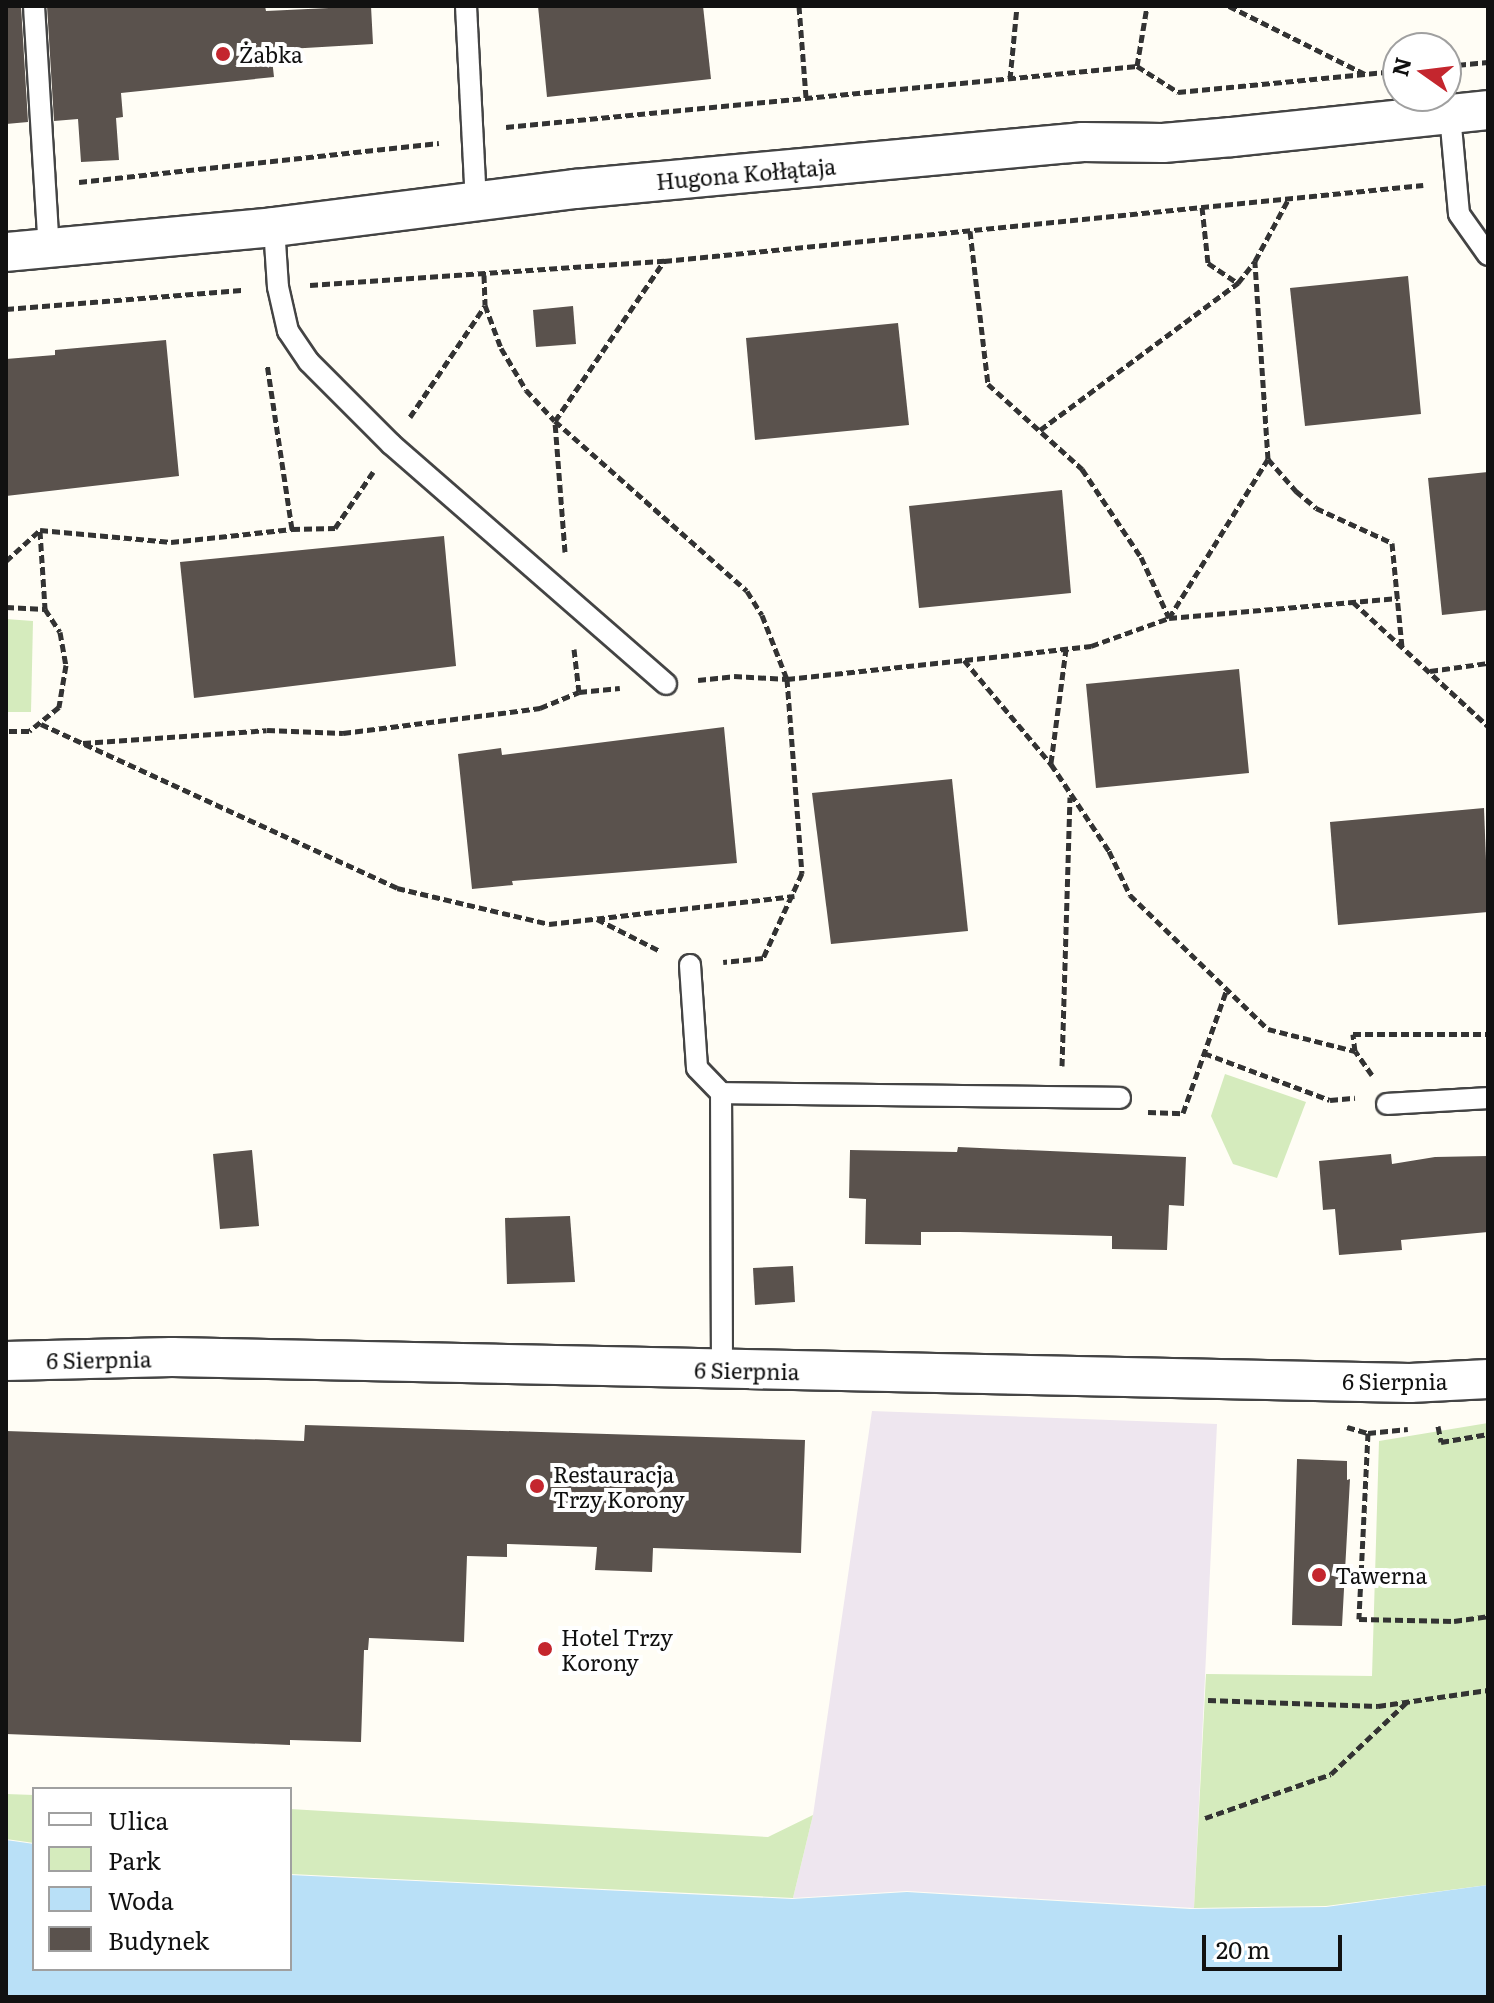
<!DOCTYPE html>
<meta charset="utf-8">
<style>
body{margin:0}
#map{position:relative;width:1494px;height:2003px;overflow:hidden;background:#fffdf5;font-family:Literata,serif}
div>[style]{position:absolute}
.industrial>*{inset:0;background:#eee6ef}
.green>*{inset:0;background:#d5ebbd}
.water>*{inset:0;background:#b9e0f7}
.building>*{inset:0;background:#5a524d}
.path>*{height:5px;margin-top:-2.5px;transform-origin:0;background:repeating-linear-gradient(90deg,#333 0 8px,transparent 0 12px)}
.roads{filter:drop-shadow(2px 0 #444) drop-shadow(-2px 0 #444) drop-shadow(0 2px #444) drop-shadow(0 -2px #444)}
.service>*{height:20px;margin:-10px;padding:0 10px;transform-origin:10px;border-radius:10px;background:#fff}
.minor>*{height:38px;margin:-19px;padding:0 19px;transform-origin:19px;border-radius:19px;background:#fff}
.dots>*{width:22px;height:22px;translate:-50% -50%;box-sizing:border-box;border:4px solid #fff;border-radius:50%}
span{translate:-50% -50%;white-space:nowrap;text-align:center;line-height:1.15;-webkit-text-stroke:8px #fff;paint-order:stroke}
.poi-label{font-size:22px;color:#111}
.left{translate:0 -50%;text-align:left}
.street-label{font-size:22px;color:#111}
.frame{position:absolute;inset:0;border:8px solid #111;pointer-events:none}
.legend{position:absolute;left:32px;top:1787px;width:260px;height:184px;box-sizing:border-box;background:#fff;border:2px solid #a0a0a0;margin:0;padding:10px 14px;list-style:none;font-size:24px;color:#111}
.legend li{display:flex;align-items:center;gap:16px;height:40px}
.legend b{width:40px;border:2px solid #a0a0a0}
.north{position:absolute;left:1382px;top:32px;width:80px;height:80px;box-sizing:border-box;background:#fff;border:2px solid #a0a0a0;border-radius:50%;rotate:284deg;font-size:22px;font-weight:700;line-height:32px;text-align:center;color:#111}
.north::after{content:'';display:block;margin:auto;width:28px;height:36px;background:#c4262e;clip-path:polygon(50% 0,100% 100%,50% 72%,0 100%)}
.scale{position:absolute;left:1202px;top:1935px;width:140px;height:36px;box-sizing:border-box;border:4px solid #111;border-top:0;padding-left:10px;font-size:24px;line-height:28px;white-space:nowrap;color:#111;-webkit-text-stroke:6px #fff;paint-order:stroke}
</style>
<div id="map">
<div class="industrial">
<i style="clip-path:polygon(872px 1411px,1217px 1424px,1194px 1908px,907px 1891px,793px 1898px,813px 1815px)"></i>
</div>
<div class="green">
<i style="clip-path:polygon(6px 619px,33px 621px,31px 712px,6px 712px)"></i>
<i style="clip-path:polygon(1225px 1074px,1306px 1102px,1277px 1178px,1233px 1164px,1211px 1116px)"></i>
<i style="clip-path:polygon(1488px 1423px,1488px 1885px,1326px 1906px,1194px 1908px,1206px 1674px,1372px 1676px,1379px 1441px)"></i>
<i style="clip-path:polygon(6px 1794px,34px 1795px,34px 1843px,6px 1839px)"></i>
<i style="clip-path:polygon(290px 1809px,768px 1837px,813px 1815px,793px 1898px,290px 1874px)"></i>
</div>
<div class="water">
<i style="clip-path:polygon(6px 1840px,34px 1844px,34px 1969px,290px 1969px,290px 1875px,792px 1899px,907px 1892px,1190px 1909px,1326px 1907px,1488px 1885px,1488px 1997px,6px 1997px)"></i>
</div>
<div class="building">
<i style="clip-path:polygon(6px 6px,21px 6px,28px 122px,6px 124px)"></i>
<i style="clip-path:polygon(47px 6px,265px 6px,266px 11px,371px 6px,373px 44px,271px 50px,274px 77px,121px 93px,123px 117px,116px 118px,119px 160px,81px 162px,78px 119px,54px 121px)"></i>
<i style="clip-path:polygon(538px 6px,703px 6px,711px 79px,547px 97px)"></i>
<i style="clip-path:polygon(1408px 276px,1421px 414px,1305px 426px,1290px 288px)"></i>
<i style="clip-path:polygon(573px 306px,576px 344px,536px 347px,533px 310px)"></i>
<i style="clip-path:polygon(898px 323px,909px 425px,755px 440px,746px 338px)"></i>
<i style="clip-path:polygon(166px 340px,179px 476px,6px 496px,6px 359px,55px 355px,55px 350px)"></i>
<i style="clip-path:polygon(1488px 472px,1488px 610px,1442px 615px,1428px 478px)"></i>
<i style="clip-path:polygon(1062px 490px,1071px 593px,919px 608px,909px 506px)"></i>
<i style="clip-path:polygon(444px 536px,456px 666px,194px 698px,180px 562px)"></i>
<i style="clip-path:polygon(1239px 669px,1249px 773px,1096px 788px,1086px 684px)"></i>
<i style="clip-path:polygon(724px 727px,737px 863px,512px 881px,513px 885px,472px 889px,458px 754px,501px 748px,502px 755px)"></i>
<i style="clip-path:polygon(952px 779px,968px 931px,831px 944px,812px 793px)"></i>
<i style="clip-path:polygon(1484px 808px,1488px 912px,1338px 925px,1330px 822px)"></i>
<i style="clip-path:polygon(958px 1147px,1186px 1157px,1184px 1206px,1169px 1205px,1167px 1250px,1112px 1249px,1112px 1236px,960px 1232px,921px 1232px,921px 1245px,865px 1244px,866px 1199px,849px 1198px,850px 1150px,957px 1152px)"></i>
<i style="clip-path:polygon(252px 1150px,259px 1226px,220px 1229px,213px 1154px)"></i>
<i style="clip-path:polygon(1391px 1154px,1392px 1164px,1435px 1157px,1488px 1156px,1488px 1232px,1401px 1240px,1402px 1250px,1339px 1255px,1335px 1209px,1323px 1210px,1319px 1161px)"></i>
<i style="clip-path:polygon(570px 1216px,575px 1282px,507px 1284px,505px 1218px)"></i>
<i style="clip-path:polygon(793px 1266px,795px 1302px,755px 1305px,753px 1268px)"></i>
<i style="clip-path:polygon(305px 1425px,805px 1440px,801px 1553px,653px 1548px,652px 1572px,595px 1570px,597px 1547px,507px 1544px,507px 1557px,467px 1556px,464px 1642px,369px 1638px,368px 1650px,364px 1650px,361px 1742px,290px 1740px,290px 1745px,6px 1734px,6px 1431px,304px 1441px)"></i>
<i style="clip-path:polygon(1297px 1459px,1347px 1461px,1347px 1480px,1350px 1479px,1342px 1626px,1292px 1625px)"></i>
</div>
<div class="path">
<i style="left:799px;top:6px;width:92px;rotate:85.6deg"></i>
<i style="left:1229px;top:6px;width:152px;rotate:26.6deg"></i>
<i style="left:1137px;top:66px;width:61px;rotate:-80.5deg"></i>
<i style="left:1446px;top:66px;width:42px;rotate:-5.4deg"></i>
<i style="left:1010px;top:79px;width:73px;rotate:-84.5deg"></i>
<i style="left:506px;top:127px;width:634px;rotate:-5.52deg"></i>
<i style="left:1137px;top:66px;width:49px;rotate:32.4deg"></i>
<i style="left:1178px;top:92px;width:221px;rotate:-5.5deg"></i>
<i style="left:79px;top:182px;width:362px;rotate:-6.2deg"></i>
<i style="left:1202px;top:207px;width:56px;rotate:83.9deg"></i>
<i style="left:1208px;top:263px;width:36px;rotate:34deg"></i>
<i style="left:970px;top:231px;width:154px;rotate:83.3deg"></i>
<i style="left:988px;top:384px;width:127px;rotate:42.1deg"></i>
<i style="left:1082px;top:469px;width:106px;rotate:56.2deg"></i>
<i style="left:1141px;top:557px;width:67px;rotate:65.3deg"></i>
<i style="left:1169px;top:618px;width:187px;rotate:-58.1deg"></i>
<i style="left:1268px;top:459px;width:198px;rotate:-93.8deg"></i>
<i style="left:484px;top:275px;width:30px;rotate:88deg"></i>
<i style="left:485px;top:305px;width:46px;rotate:69.6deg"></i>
<i style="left:501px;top:348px;width:49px;rotate:59.2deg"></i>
<i style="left:526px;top:390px;width:42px;rotate:46.9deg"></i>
<i style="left:555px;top:421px;width:256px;rotate:41.5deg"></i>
<i style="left:747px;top:591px;width:28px;rotate:58deg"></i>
<i style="left:762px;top:615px;width:69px;rotate:68.7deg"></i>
<i style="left:787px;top:679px;width:195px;rotate:85.6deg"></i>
<i style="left:802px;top:873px;width:94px;rotate:114.6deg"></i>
<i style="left:763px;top:958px;width:40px;rotate:174.3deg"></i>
<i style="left:310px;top:285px;width:355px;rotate:-3.9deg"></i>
<i style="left:664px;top:261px;width:763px;rotate:-5.72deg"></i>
<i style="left:6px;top:309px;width:239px;rotate:-4.6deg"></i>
<i style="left:410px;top:417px;width:134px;rotate:-56deg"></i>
<i style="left:1040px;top:430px;width:247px;rotate:-36.6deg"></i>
<i style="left:1238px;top:283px;width:28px;rotate:-52deg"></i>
<i style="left:1255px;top:261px;width:72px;rotate:-61.6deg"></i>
<i style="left:1268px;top:459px;width:43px;rotate:48.8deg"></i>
<i style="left:1296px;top:491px;width:26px;rotate:40deg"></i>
<i style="left:1316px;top:508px;width:84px;rotate:24.7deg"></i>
<i style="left:1392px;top:543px;width:104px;rotate:84.5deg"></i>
<i style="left:292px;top:529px;width:43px;rotate:-1.3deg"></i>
<i style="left:335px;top:528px;width:68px;rotate:-55.8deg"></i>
<i style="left:40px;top:531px;width:78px;rotate:86.3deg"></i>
<i style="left:565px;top:552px;width:131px;rotate:-94.4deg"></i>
<i style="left:555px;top:421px;width:194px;rotate:-55.7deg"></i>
<i style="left:6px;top:561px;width:46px;rotate:-42.4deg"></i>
<i style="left:40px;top:530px;width:132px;rotate:5.2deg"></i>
<i style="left:171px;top:542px;width:122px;rotate:-6.1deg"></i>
<i style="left:292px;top:529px;width:167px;rotate:-98.6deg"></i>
<i style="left:1353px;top:602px;width:183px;rotate:42.6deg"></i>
<i style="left:6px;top:607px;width:39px;rotate:3deg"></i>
<i style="left:45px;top:609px;width:27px;rotate:57deg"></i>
<i style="left:60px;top:632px;width:34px;rotate:80deg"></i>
<i style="left:66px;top:665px;width:43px;rotate:99.5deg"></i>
<i style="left:59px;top:707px;width:38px;rotate:141deg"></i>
<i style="left:29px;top:731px;width:23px;rotate:180deg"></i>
<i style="left:574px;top:649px;width:43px;rotate:83.4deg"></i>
<i style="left:965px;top:660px;width:127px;rotate:-6.3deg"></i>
<i style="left:1091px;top:646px;width:83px;rotate:-19.7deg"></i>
<i style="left:1169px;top:618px;width:230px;rotate:-5deg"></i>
<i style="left:1430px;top:671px;width:59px;rotate:-7.9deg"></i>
<i style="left:698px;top:680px;width:36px;rotate:-6deg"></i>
<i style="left:734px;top:676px;width:53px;rotate:3.2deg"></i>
<i style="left:787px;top:679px;width:178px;rotate:-6.1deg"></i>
<i style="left:964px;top:660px;width:136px;rotate:50.1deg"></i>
<i style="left:1051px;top:764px;width:105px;rotate:56.3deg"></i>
<i style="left:1109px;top:851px;width:49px;rotate:64.5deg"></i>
<i style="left:1130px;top:895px;width:192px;rotate:44.2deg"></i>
<i style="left:1268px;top:1029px;width:90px;rotate:14.2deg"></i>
<i style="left:41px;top:724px;width:392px;rotate:24.7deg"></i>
<i style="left:397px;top:888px;width:156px;rotate:13.3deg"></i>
<i style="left:549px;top:924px;width:247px;rotate:-6.5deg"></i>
<i style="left:83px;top:743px;width:184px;rotate:-4deg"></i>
<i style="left:267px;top:730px;width:76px;rotate:2.3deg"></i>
<i style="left:343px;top:733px;width:199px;rotate:-7.2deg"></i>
<i style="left:540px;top:708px;width:42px;rotate:-22.3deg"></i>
<i style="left:579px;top:692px;width:41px;rotate:-5.6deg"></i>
<i style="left:1051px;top:763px;width:115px;rotate:-82.5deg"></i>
<i style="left:597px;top:919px;width:71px;rotate:26.9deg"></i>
<i style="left:1204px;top:1053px;width:134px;rotate:20.5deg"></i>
<i style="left:1330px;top:1100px;width:25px;rotate:-5deg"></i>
<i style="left:1062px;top:1066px;width:269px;rotate:-88.3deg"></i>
<i style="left:1372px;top:1075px;width:29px;rotate:-125deg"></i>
<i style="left:1355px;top:1051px;width:17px;rotate:-97deg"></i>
<i style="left:1353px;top:1034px;width:135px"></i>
<i style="left:1148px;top:1112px;width:35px;rotate:2deg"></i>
<i style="left:1183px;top:1113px;width:132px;rotate:-70.5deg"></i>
<i style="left:1438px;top:1426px;width:16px;rotate:79deg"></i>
<i style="left:1441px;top:1442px;width:48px;rotate:-9.7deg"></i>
<i style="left:1347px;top:1427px;width:22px;rotate:16deg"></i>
<i style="left:1368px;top:1433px;width:40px;rotate:-5.7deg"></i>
<i style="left:1368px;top:1433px;width:186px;rotate:92.8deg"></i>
<i style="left:1359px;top:1619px;width:95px;rotate:1.2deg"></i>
<i style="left:1454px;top:1621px;width:34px;rotate:-8deg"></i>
<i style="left:1208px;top:1700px;width:170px;rotate:2deg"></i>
<i style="left:1378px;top:1706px;width:111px;rotate:-8.3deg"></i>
<i style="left:1205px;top:1818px;width:133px;rotate:-19.2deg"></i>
<i style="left:1331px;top:1774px;width:105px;rotate:-43.5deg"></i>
</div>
<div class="roads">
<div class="service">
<i style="left:34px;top:6px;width:242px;rotate:86.5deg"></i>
<i style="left:466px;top:6px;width:198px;rotate:87.1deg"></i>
<i style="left:1450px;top:115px;width:99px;rotate:84.8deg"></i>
<i style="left:1459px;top:214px;width:50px;rotate:54.7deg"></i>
<i style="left:274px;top:227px;width:60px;rotate:86.2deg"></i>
<i style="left:278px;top:287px;width:45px;rotate:77.2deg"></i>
<i style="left:288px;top:331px;width:37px;rotate:56deg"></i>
<i style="left:309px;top:362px;width:116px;rotate:45deg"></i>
<i style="left:391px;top:444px;width:365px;rotate:41.1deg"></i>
<i style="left:690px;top:965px;width:103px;rotate:86.1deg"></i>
<i style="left:697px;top:1068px;width:35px;rotate:46deg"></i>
<i style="left:1387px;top:1104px;width:101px;rotate:-3.4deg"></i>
<i style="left:722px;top:1370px;width:277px;rotate:-90.2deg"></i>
<i style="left:721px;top:1093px;width:399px;rotate:0.7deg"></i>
</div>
<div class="minor">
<i style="left:6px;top:252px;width:269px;rotate:-5.3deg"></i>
<i style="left:274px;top:227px;width:303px;rotate:-7.2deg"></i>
<i style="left:575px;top:189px;width:510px;rotate:-5.29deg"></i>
<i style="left:1083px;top:142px;width:80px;rotate:0.7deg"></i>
<i style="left:1163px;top:143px;width:69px;rotate:-5deg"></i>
<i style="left:1232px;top:137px;width:257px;rotate:-6deg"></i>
<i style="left:6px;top:1361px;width:166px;rotate:-1.4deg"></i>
<i style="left:172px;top:1357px;width:1238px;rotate:1.2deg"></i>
<i style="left:1410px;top:1383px;width:78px;rotate:-2.9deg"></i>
</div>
</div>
<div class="dots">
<i style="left:223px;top:54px;background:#c4262e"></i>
<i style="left:537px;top:1486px;background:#c4262e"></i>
<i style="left:1319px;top:1575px;background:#c4262e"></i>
<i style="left:545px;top:1649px;background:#c4262e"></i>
</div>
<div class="poi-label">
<span class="left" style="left:239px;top:54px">Żabka</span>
<span class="left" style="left:553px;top:1486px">Restauracja<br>Trzy Korony</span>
<span class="left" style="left:1335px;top:1575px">Tawerna</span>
<span class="left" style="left:561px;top:1649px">Hotel Trzy<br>Korony</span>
</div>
<div class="street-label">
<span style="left:746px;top:173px;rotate:-5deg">Hugona Kołłątaja</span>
<span style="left:99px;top:1359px;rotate:-1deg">6 Sierpnia</span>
<span style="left:747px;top:1370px;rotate:1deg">6 Sierpnia</span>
<span style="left:1395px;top:1381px">6 Sierpnia</span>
</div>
<div class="frame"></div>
<ul class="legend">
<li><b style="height:10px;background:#fff"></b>Ulica</li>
<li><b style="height:22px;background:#d5ebbd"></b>Park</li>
<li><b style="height:22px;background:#b9e0f7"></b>Woda</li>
<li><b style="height:22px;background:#5a524d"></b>Budynek</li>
</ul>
<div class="north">N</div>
<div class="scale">20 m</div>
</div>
